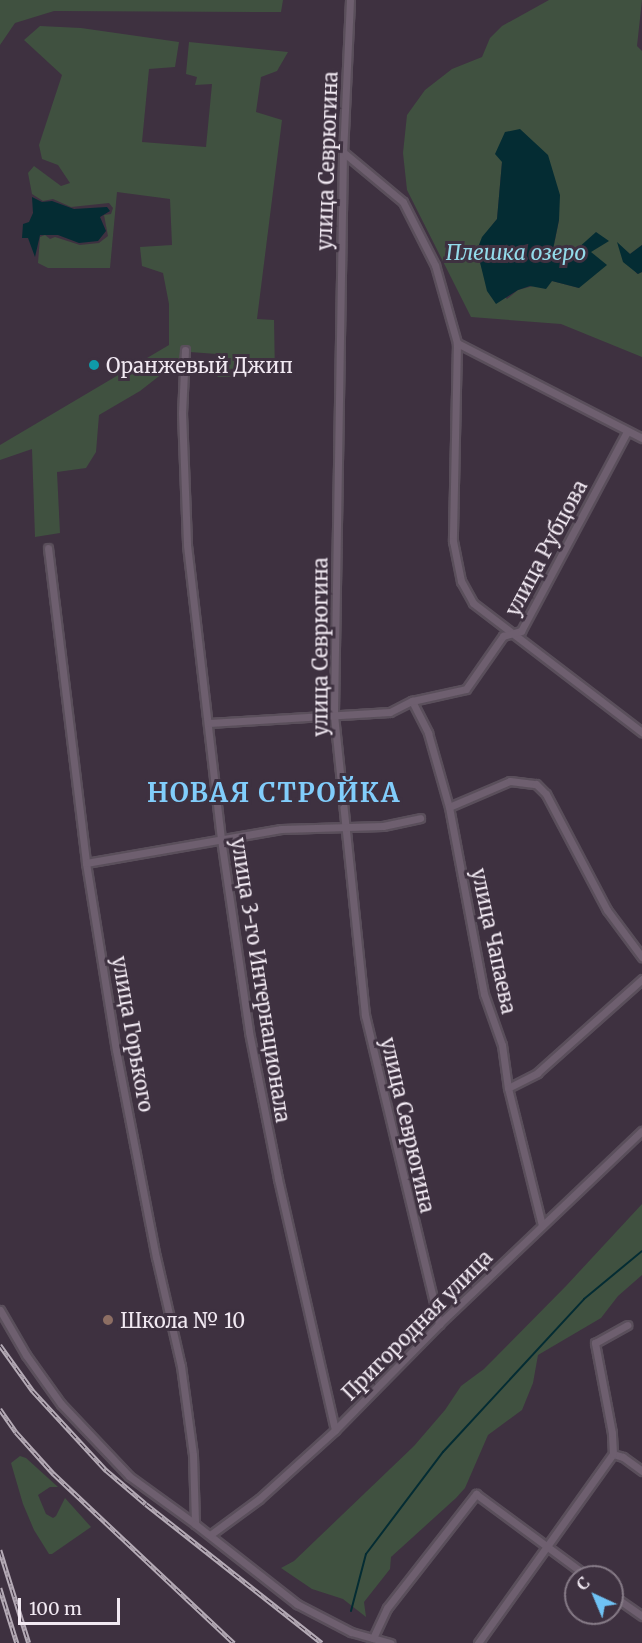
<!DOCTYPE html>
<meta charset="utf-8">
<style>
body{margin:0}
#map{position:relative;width:642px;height:1643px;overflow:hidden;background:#3e3140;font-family:Merriweather,serif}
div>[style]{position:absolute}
.green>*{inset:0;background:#405140}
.water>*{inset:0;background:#042c33}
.stream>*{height:2px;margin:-1px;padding:0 1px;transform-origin:1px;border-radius:1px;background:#042c33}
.roads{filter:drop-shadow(2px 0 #5a4f5b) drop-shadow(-2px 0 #5a4f5b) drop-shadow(0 2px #5a4f5b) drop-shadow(0 -2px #5a4f5b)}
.minor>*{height:7px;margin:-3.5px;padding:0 3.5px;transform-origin:3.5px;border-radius:3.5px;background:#6e5f6f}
.rail>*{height:4.5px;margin-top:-2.25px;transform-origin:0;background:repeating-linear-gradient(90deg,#3e3140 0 7px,#b5abb6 0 14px);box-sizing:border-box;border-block:2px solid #b5abb6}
.dots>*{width:16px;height:16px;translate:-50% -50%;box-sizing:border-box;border:3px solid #3e3140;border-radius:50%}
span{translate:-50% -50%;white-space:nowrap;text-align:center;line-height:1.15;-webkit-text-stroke:6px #3e3140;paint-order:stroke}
.street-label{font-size:20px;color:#f1e9f2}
.poi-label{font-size:20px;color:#f1e9f2}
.left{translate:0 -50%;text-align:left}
.water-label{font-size:21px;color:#93dbea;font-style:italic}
.district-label{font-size:26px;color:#81cdfb;font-weight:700;letter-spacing:1.5px}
.north{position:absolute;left:564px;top:1565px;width:60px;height:60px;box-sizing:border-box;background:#3e3140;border:2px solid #867b87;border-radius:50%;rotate:316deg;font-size:16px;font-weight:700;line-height:24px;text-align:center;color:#f1e9f2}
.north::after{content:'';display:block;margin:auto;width:21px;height:27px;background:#6fc2f4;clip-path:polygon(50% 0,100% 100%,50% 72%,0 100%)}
.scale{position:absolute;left:18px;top:1598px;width:102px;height:27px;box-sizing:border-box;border:3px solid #f1e9f2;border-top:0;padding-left:8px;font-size:18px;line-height:21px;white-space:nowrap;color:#f1e9f2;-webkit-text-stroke:4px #3e3140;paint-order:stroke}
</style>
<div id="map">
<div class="green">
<i style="clip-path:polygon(0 0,283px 0,281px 12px,54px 11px,15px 23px,0 45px)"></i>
<i style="clip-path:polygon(evenodd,549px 0,642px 0,637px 46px,642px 51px,642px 245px,630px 254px,618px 244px,637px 274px,642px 272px,642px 357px,561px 324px,471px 317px,407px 190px,403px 153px,407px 115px,425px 90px,452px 69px,482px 57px,490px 38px,502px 26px,549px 0,502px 162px,559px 220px,553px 250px,577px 249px,579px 288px,552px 281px,518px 290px,507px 299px,484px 276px,477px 250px,483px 237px,497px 219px,502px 162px)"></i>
<i style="clip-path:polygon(40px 26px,81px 28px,179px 42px,175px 67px,149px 69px,142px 142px,206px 147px,212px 84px,195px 85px,197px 77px,186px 74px,189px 42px,288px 52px,277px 71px,261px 77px,256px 112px,282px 120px,257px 319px,274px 320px,275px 375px,217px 377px,217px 354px,190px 352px,140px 391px,99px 415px,96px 452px,86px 468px,57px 472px,60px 533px,35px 537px,32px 449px,0 460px,0 445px,169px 345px,169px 304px,163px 273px,142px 266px,140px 247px,172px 245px,170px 199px,117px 192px,110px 268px,48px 268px,38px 263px,40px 237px,45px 235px,50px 239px,55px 237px,80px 245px,99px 243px,108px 236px,104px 215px,111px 214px,113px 208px,109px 203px,71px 207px,53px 199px,43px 201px,32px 194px,28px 173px,34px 166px,61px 186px,70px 183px,58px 165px,42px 159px,39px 145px,62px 75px,24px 40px)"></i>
<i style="clip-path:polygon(642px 1204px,642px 1275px,618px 1296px,601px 1318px,538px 1355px,533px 1383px,522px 1410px,488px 1435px,465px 1488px,456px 1498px,391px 1557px,390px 1569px,364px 1602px,366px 1617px,343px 1599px,312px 1589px,281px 1568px,294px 1561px,414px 1446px,445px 1410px,461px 1386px,484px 1369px,566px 1286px)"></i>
<i style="clip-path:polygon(20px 1456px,26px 1458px,58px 1487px,50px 1487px,38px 1495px,46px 1514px,53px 1518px,56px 1516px,65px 1498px,91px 1527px,52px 1554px,49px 1554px,34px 1530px,23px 1504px,11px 1463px)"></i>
</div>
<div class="water">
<i style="clip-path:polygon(520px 129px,548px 155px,560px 195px,559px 220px,553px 249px,577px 249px,596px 232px,609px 241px,591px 252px,607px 265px,579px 288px,552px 281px,546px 289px,530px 286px,518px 290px,496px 304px,487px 291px,477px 250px,482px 237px,497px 219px,502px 162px,495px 154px,505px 132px)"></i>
<i style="clip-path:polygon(32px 197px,42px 202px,52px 201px,74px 209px,107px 207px,110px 211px,100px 217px,106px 231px,98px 241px,79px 243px,58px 235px,40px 235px,35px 257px,28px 238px,22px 238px,23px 224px,29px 222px,33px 213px)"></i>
<i style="clip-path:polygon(617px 242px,630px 254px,642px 245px,642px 272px,638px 274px,623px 262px)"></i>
</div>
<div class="stream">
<i style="left:351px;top:1611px;width:59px;rotate:-75.3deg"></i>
<i style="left:366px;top:1554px;width:128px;rotate:-53deg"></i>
<i style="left:443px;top:1452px;width:208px;rotate:-47.3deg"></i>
<i style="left:584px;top:1299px;width:75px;rotate:-39.6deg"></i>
</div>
<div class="roads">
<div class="minor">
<i style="left:350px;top:0;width:152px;rotate:92.6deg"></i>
<i style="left:343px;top:152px;width:563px;rotate:90.92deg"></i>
<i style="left:334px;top:715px;width:302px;rotate:84.1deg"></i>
<i style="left:365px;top:1015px;width:318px;rotate:76.5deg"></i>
<i style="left:343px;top:152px;width:78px;rotate:39.8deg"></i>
<i style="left:403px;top:202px;width:71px;rotate:63.1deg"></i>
<i style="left:435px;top:265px;width:81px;rotate:74.2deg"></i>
<i style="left:457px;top:343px;width:198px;rotate:91.2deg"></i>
<i style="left:453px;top:541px;width:41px;rotate:78.7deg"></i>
<i style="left:461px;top:581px;width:25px;rotate:61deg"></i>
<i style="left:473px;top:603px;width:213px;rotate:37.4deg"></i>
<i style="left:457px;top:343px;width:208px;rotate:27.2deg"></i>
<i style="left:185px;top:350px;width:63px;rotate:92.7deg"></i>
<i style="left:182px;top:413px;width:132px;rotate:87.8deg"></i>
<i style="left:187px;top:545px;width:296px;rotate:83.4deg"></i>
<i style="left:221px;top:839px;width:195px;rotate:81.7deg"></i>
<i style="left:249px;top:1032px;width:150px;rotate:78.8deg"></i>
<i style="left:278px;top:1179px;width:257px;rotate:77.2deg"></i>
<i style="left:48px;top:548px;width:317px;rotate:83.1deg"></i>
<i style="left:86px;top:863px;width:189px;rotate:80.9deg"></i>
<i style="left:116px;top:1050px;width:211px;rotate:79.1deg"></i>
<i style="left:156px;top:1257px;width:112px;rotate:77.1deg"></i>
<i style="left:181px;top:1366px;width:90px;rotate:82.3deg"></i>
<i style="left:193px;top:1455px;width:69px;rotate:88.3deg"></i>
<i style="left:412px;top:701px;width:36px;rotate:63deg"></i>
<i style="left:428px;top:733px;width:77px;rotate:74.2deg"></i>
<i style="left:449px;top:807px;width:190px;rotate:79.4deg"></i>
<i style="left:484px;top:994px;width:54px;rotate:70.6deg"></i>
<i style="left:502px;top:1045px;width:43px;rotate:82.1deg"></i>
<i style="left:508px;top:1088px;width:141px;rotate:76.1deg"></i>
<i style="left:209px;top:723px;width:181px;rotate:-3.5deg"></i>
<i style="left:390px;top:712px;width:25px;rotate:-27deg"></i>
<i style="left:412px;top:701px;width:55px;rotate:-12.5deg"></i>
<i style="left:466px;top:689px;width:65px;rotate:-55.1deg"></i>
<i style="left:503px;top:636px;width:19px;rotate:-16deg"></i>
<i style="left:521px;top:631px;width:225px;rotate:-62deg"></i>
<i style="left:449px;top:807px;width:66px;rotate:-23.1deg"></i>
<i style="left:510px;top:781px;width:26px;rotate:7deg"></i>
<i style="left:536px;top:784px;width:14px;rotate:45deg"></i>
<i style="left:546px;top:794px;width:131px;rotate:62.3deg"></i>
<i style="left:607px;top:910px;width:59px;rotate:53.3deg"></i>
<i style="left:86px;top:863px;width:198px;rotate:-9.9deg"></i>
<i style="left:281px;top:829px;width:102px;rotate:-1.7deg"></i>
<i style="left:383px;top:826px;width:38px;rotate:-12deg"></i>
<i style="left:508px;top:1088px;width:33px;rotate:-27deg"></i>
<i style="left:537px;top:1073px;width:141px;rotate:-41.8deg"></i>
<i style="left:0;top:1310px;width:52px;rotate:60deg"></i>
<i style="left:26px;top:1355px;width:60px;rotate:54.5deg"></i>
<i style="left:61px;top:1404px;width:99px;rotate:46.6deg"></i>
<i style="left:129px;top:1476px;width:82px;rotate:36deg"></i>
<i style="left:195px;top:1524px;width:130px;rotate:38.1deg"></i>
<i style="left:297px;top:1604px;width:61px;rotate:27.4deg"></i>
<i style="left:351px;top:1632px;width:41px;rotate:15.8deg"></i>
<i style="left:613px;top:1454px;width:10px;rotate:17deg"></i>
<i style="left:623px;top:1457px;width:24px;rotate:36deg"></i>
<i style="left:210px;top:1535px;width:61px;rotate:-36.3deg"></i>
<i style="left:259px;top:1499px;width:103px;rotate:-42.2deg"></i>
<i style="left:335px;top:1430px;width:148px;rotate:-45.5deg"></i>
<i style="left:439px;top:1324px;width:280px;rotate:-43.6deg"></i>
<i style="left:612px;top:1595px;width:37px;rotate:35deg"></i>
<i style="left:373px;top:1638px;width:33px;rotate:-65deg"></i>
<i style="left:387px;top:1608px;width:145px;rotate:-52deg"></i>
<i style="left:476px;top:1494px;width:139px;rotate:36.5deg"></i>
<i style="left:478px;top:1643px;width:232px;rotate:-54.5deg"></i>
<i style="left:613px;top:1454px;width:21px;rotate:-93deg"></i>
<i style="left:612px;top:1433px;width:92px;rotate:-100.7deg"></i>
<i style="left:595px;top:1343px;width:37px;rotate:-29deg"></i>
</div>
</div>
<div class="rail">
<i style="left:0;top:1345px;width:57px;rotate:54.3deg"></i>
<i style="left:33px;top:1391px;width:108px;rotate:47.3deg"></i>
<i style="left:106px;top:1470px;width:52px;rotate:40.4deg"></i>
<i style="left:146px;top:1504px;width:224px;rotate:38.3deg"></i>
<i style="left:0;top:1409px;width:28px;rotate:55deg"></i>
<i style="left:16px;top:1432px;width:57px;rotate:47.9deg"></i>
<i style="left:54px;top:1474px;width:247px;rotate:43.2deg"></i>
<i style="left:0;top:1550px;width:97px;rotate:72.7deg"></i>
<i style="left:0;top:1588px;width:58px;rotate:72.8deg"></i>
</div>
<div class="dots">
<i style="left:94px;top:365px;background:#0f9aa8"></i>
<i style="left:108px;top:1320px;background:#8d6e63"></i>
</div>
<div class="street-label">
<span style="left:327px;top:161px;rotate:-88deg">улица Севрюгина</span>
<span style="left:546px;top:548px;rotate:-62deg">улица Рубцова</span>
<span style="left:320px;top:647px;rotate:-90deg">улица Севрюгина</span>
<span style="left:494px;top:941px;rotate:78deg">улица Чапаева</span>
<span style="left:261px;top:980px;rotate:81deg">улица 3-го Интернационала</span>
<span style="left:133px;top:1034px;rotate:80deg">улица Горького</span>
<span style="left:408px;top:1125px;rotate:77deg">улица Севрюгина</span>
<span style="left:417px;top:1325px;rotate:-45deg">Пригородная улица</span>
</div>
<div class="poi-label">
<span class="left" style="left:106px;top:365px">Оранжевый Джип</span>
<span class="left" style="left:120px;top:1320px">Школа № 10</span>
</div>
<div class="water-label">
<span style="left:516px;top:253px">Плешка озеро</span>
</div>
<div class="district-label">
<span style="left:274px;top:793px">НОВАЯ СТРОЙКА</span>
</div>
<div class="north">С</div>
<div class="scale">100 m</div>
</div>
